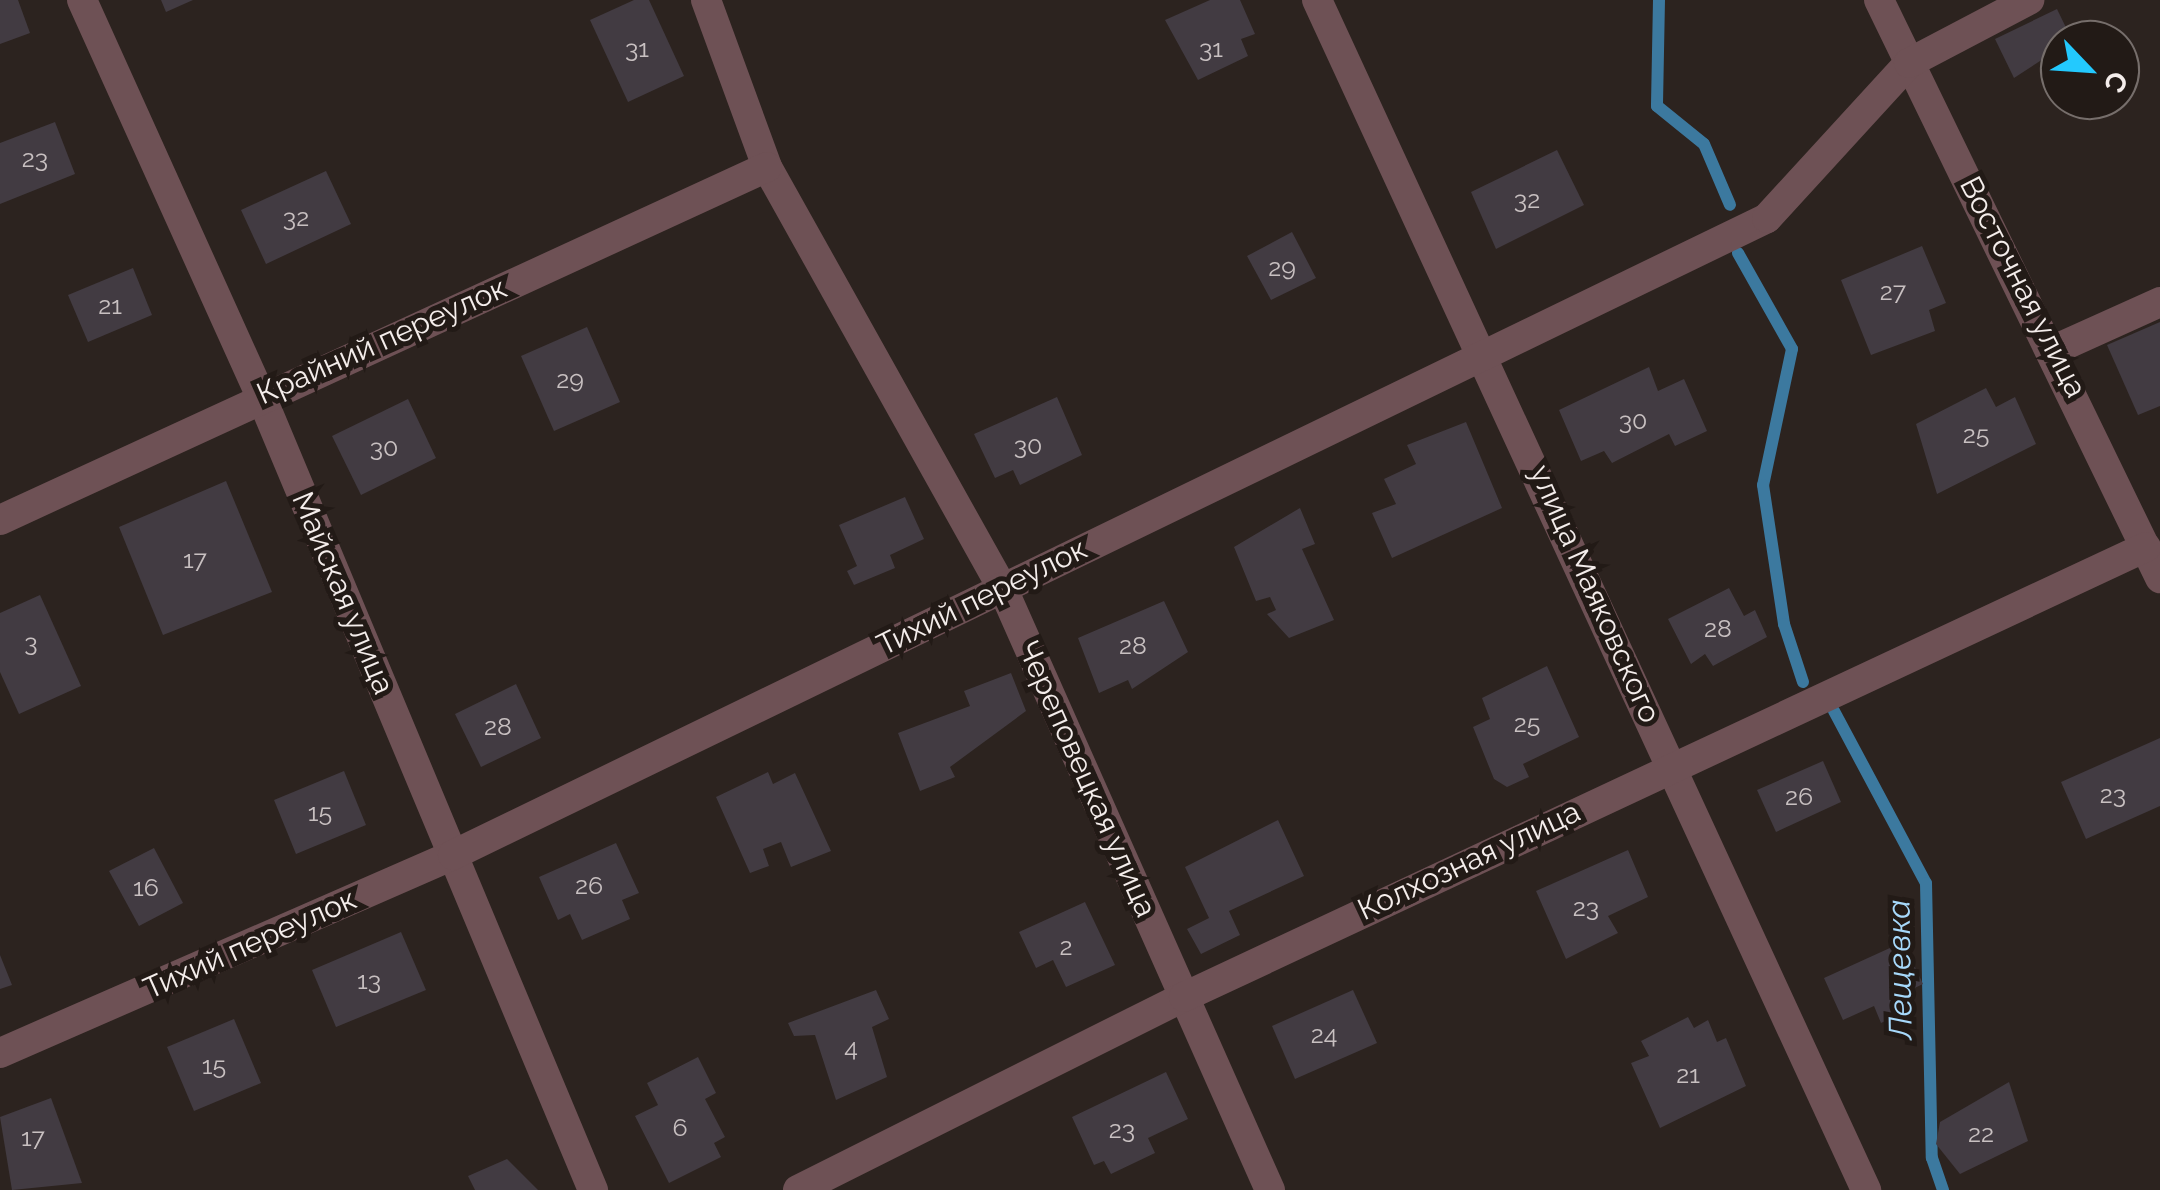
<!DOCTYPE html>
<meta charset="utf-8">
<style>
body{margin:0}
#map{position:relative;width:2160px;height:1190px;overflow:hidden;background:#2c231f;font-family:Raleway,sans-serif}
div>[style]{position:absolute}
.stream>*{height:12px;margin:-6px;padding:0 6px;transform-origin:6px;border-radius:6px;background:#3c799f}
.building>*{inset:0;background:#423b42}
.street>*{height:30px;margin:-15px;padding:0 15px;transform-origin:15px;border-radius:15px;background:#6e5155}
span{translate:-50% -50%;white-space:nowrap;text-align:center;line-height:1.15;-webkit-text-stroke:10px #221a16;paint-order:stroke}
.number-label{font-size:25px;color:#c8c0c1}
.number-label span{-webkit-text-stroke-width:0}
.street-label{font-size:30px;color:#f4edeb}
.water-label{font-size:32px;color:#a7d9fb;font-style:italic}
.north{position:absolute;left:2040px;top:20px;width:100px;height:100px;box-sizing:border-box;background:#221a16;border:2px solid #766e6b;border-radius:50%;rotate:115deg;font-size:28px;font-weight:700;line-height:40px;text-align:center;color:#f4edeb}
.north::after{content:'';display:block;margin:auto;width:35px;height:45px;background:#23c9fe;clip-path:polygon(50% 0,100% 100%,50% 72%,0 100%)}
</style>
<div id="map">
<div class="stream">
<i style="left:1659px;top:0;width:106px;rotate:91.1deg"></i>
<i style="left:1657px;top:106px;width:60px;rotate:39deg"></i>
<i style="left:1704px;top:144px;width:66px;rotate:66.9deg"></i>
<i style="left:1738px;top:253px;width:110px;rotate:60.6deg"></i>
<i style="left:1792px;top:349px;width:139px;rotate:102deg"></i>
<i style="left:1763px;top:485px;width:141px;rotate:81.4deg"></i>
<i style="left:1784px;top:624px;width:61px;rotate:71.9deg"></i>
<i style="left:1834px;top:711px;width:195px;rotate:61.9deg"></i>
<i style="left:1926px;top:883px;width:275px;rotate:88.8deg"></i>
<i style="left:1932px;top:1158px;width:34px;rotate:71deg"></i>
</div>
<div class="building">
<i style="clip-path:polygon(0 0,18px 0,30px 33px,0 44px)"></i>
<i style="clip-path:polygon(161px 0,193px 0,166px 12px)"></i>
<i style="clip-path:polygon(634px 0,649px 0,684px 76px,628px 102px,590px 20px)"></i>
<i style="clip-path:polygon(1210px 0,1240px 0,1255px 34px,1241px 39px,1248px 56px,1198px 80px,1165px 20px)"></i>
<i style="clip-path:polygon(2057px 9px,2072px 40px,2014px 78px,1995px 39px)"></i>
<i style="clip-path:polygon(55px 122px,75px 174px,0 204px,0 143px)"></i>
<i style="clip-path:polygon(1557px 150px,1584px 205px,1496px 249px,1471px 192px)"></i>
<i style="clip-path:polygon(326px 171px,351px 224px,266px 264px,241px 210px)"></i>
<i style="clip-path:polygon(1292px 232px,1316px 278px,1271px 300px,1247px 256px)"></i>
<i style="clip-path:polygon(1922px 246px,1946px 303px,1929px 310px,1935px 331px,1871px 355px,1841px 280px)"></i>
<i style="clip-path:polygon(133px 268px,152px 315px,88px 342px,68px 295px)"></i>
<i style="clip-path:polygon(2160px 322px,2160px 406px,2138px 415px,2107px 345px)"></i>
<i style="clip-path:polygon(587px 327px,620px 402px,554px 431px,521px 356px)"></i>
<i style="clip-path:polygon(1649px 367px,1658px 391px,1684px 379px,1707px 431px,1675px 446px,1669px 434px,1612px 463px,1604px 451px,1581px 461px,1559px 410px)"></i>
<i style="clip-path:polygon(1986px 388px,1996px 407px,2015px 397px,2036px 444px,1937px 494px,1916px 424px)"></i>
<i style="clip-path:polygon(1057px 397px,1082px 455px,1020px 485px,1013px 470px,995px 478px,974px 434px)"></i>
<i style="clip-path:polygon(408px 399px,436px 458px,361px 495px,332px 436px)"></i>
<i style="clip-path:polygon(1466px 422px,1502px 508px,1392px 558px,1372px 513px,1396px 504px,1384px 479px,1416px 464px,1407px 445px)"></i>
<i style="clip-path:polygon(226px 481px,272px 592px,163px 635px,119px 527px)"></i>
<i style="clip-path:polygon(905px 497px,924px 539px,890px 555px,895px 568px,854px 585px,847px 571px,857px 566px,839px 525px)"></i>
<i style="clip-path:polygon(1300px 508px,1315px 544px,1302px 549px,1334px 620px,1289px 638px,1267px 614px,1276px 610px,1270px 597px,1256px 601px,1234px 547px)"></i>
<i style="clip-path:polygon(1729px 588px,1744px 616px,1755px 610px,1767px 637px,1713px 666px,1705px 654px,1691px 664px,1668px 619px)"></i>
<i style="clip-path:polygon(40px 595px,81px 686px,19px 714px,0 672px,0 613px)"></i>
<i style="clip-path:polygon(1164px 601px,1188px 652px,1132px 689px,1128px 680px,1099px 693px,1078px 638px)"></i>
<i style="clip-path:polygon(1547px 666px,1579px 737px,1523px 764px,1529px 777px,1507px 787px,1494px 779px,1473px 727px,1490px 719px,1482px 698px)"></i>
<i style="clip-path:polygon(1011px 673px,1026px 711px,950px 767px,955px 777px,920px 791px,898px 733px,970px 706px,964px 691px)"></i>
<i style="clip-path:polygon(516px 684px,541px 738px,481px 767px,455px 714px)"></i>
<i style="clip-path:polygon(2160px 738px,2160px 806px,2086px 839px,2061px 782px)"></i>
<i style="clip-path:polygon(1823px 761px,1841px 802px,1776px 832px,1757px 790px)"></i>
<i style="clip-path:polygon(344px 771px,366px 825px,296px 854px,274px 800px)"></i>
<i style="clip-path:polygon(768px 772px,773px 784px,795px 773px,831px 851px,791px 867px,781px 842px,763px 849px,769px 866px,750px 873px,716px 797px)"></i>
<i style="clip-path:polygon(1278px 820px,1304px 876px,1229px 911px,1240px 935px,1201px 954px,1187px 929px,1209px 918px,1185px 867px)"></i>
<i style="clip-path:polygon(616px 843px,639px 893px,622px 900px,630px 919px,582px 940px,570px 914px,558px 920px,539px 877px)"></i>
<i style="clip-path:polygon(154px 848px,183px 903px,139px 926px,109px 871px)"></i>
<i style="clip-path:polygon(1628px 850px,1648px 897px,1608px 916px,1618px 933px,1566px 959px,1536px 891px)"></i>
<i style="clip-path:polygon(1085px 902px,1115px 965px,1066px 987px,1053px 960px,1036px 968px,1019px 932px)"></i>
<i style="clip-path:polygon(401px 932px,426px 990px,336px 1027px,312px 970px)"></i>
<i style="clip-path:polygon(1903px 942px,1923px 984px,1902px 994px,1909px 1010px,1881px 1023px,1874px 1006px,1843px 1020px,1824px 978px)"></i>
<i style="clip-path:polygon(0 955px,12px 985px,0 989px)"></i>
<i style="clip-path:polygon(876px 990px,889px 1019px,872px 1027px,887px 1077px,836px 1100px,815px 1035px,794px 1036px,788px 1023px)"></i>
<i style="clip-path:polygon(1353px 990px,1377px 1043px,1295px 1079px,1272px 1026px)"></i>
<i style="clip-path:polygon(1688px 1017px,1694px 1028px,1708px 1020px,1717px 1042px,1726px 1038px,1746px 1086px,1660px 1128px,1631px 1063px,1649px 1056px,1641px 1041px)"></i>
<i style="clip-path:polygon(234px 1019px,261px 1083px,194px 1111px,167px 1047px)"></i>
<i style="clip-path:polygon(698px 1057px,716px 1093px,705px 1099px,725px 1137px,714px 1143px,721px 1157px,669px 1183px,635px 1116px,658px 1105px,647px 1083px)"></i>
<i style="clip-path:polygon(1166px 1072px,1188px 1119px,1148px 1138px,1155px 1153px,1111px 1174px,1104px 1161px,1094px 1165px,1072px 1117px)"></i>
<i style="clip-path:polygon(2009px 1082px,2028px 1141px,1960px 1174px,1936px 1144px,1940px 1122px)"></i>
<i style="clip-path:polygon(51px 1098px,82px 1183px,12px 1190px,0 1117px)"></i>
<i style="clip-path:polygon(507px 1159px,538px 1190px,475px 1190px,468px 1176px)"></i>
</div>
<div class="street">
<i style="left:82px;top:0;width:435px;rotate:65.7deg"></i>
<i style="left:261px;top:396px;width:861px;rotate:67.31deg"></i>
<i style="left:706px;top:0;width:178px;rotate:69.9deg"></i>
<i style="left:767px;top:167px;width:481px;rotate:60.8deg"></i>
<i style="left:1002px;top:587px;width:660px;rotate:66.04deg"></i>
<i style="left:1317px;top:0;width:1311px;rotate:65.23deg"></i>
<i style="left:1879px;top:0;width:643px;rotate:64.07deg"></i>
<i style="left:2056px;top:349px;width:114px;rotate:-24.3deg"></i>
<i style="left:0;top:520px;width:844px;rotate:-24.71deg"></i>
<i style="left:0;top:1053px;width:494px;rotate:-23.6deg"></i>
<i style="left:453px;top:855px;width:1460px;rotate:-25.86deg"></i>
<i style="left:1767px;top:218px;width:210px;rotate:-47.5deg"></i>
<i style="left:1909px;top:63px;width:136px;rotate:-27.7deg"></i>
<i style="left:798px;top:1190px;width:432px;rotate:-26.6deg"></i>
<i style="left:1184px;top:997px;width:1062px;rotate:-25.07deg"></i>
</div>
<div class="number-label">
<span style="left:637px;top:48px">31</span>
<span style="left:1211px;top:48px">31</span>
<span style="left:35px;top:158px">23</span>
<span style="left:1527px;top:199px">32</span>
<span style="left:296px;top:217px">32</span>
<span style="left:1282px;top:267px">29</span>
<span style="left:1893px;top:291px">27</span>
<span style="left:110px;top:305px">21</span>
<span style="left:570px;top:379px">29</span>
<span style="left:1633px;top:420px">30</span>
<span style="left:1976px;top:434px">25</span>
<span style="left:1028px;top:445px">30</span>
<span style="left:384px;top:447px">30</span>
<span style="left:195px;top:559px">17</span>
<span style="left:1718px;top:628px">28</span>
<span style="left:31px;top:642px">3</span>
<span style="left:1133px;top:645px">28</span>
<span style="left:1527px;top:723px">25</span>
<span style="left:498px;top:726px">28</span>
<span style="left:2113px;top:794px">23</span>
<span style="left:1799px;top:796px">26</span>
<span style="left:320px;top:812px">15</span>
<span style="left:589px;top:885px">26</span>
<span style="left:146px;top:887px">16</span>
<span style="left:1586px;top:907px">23</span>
<span style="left:1066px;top:946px">2</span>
<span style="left:369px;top:980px">13</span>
<span style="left:1324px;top:1034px">24</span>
<span style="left:851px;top:1047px">4</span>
<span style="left:214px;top:1065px">15</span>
<span style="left:1688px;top:1074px">21</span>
<span style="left:680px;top:1127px">6</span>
<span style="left:1122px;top:1129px">23</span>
<span style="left:1981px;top:1133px">22</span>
<span style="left:33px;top:1137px">17</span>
</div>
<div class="street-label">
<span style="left:2023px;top:287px;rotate:63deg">Восточная улица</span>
<span style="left:382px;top:341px;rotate:-24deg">Крайний переулок</span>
<span style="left:343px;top:593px;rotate:67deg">Майская улица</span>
<span style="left:1595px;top:594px;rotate:66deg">улица Маяковского</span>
<span style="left:982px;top:597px;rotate:-26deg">Тихий переулок</span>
<span style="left:1087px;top:779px;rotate:66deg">Череповецкая улица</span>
<span style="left:1469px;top:861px;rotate:-25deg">Колхозная улица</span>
<span style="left:250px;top:944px;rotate:-24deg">Тихий переулок</span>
</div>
<div class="water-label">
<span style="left:1900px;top:970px;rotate:-91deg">Лещевка</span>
</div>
<div class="north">С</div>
</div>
